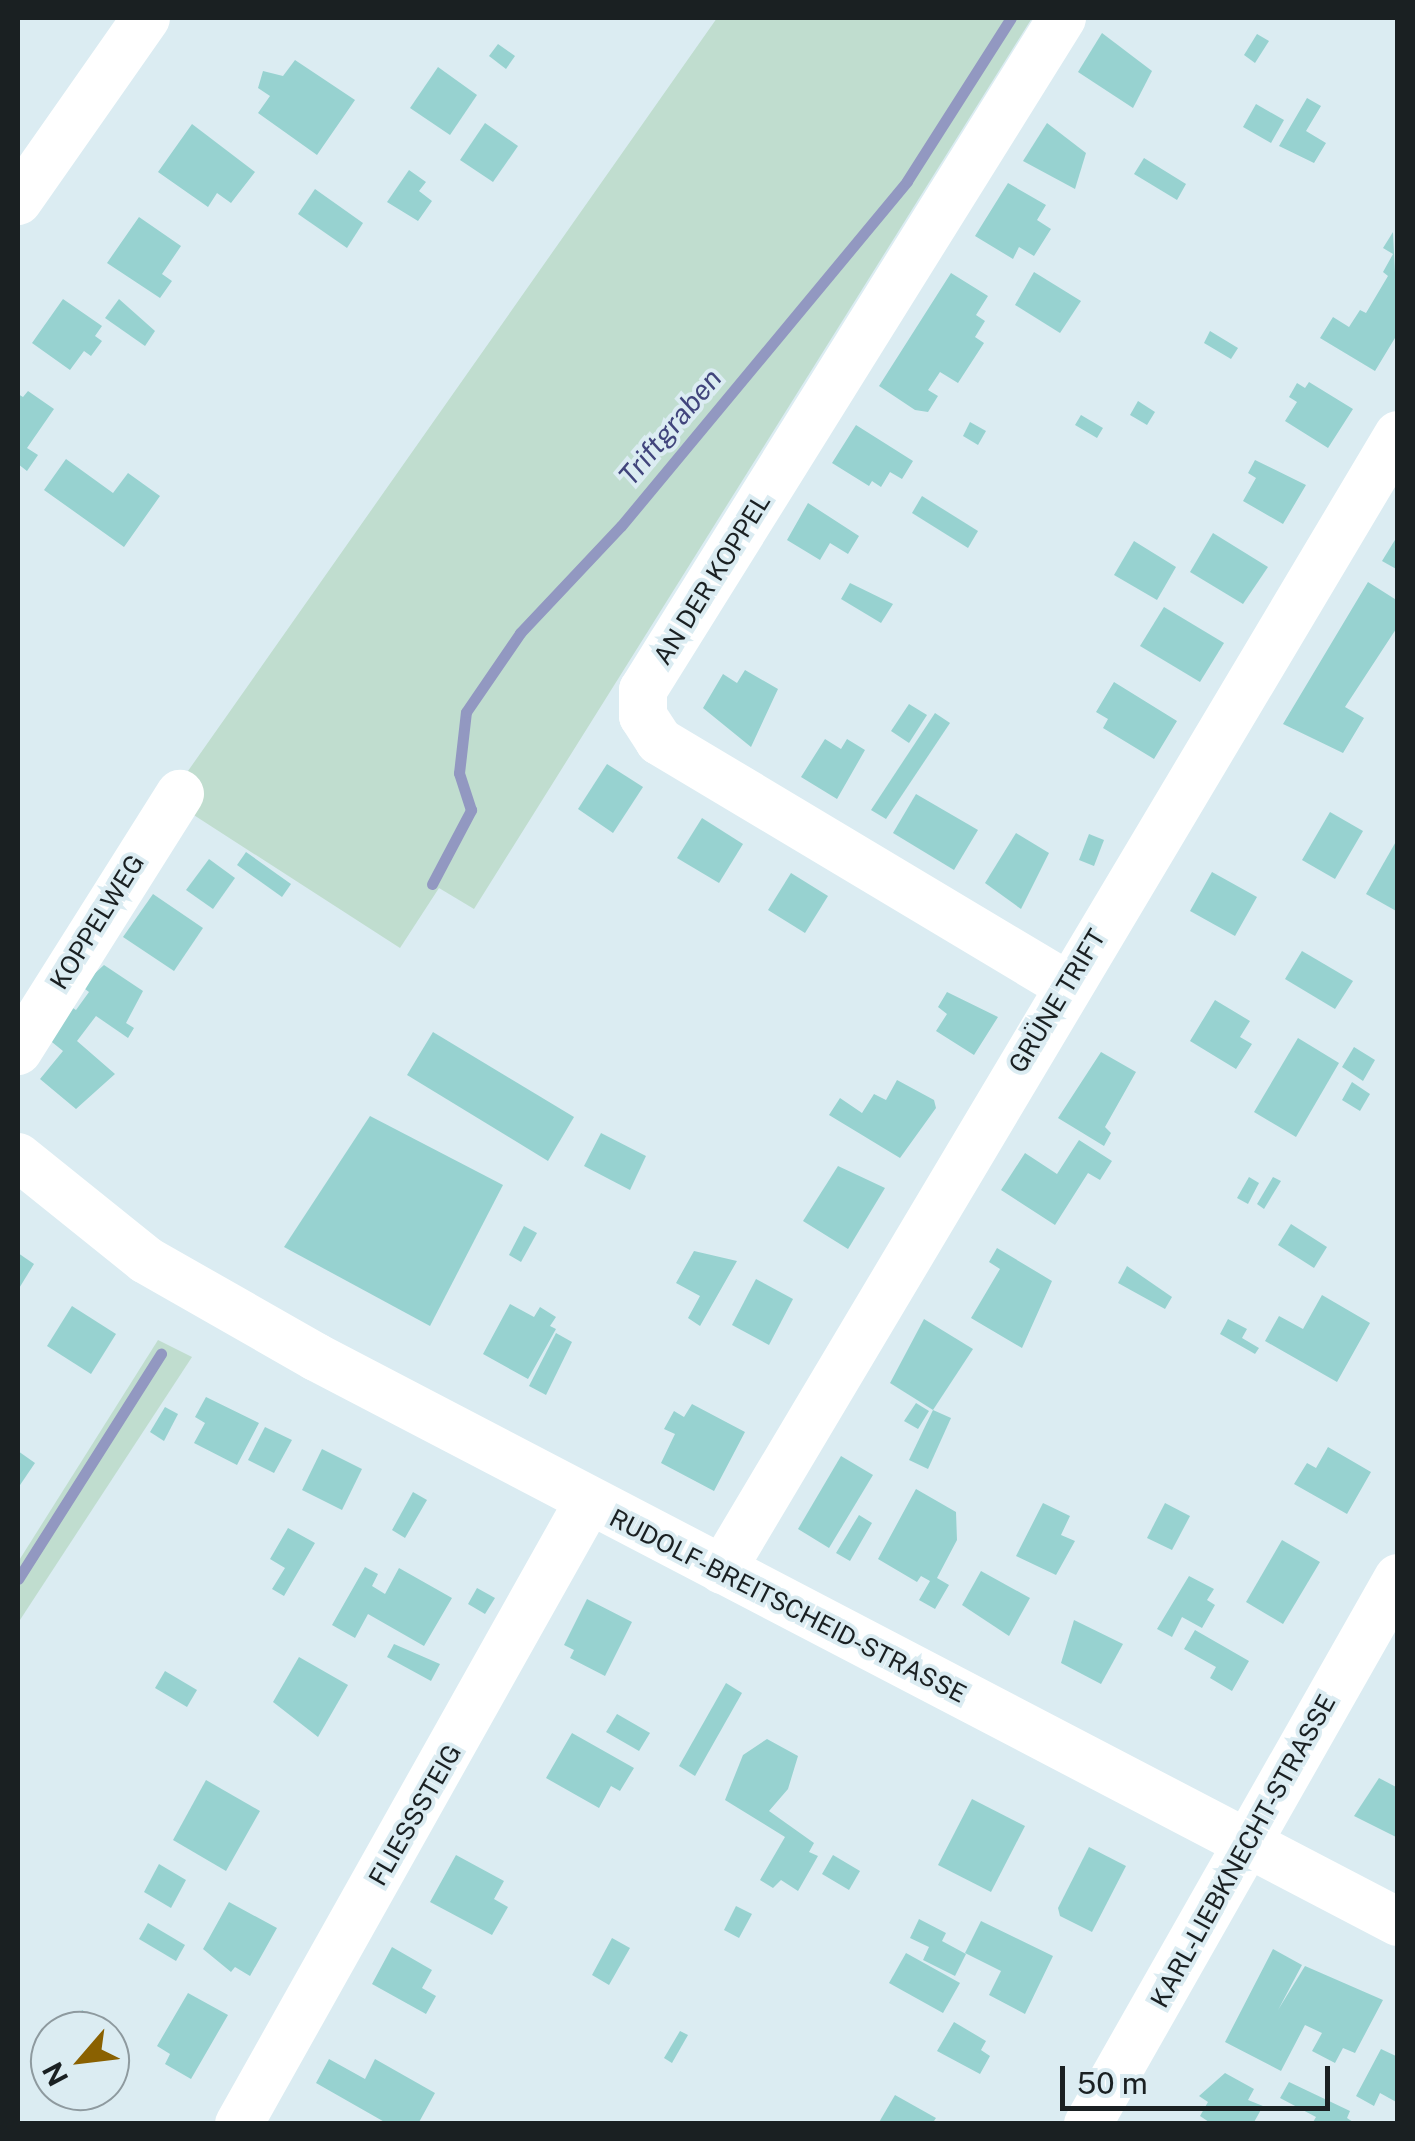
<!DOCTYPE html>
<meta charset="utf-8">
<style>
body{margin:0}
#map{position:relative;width:1415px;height:2141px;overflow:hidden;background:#dbecf2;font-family:"Public Sans",sans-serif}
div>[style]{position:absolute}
.green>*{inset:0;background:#c0ddcf}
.stream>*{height:11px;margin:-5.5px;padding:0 5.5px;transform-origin:5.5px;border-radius:5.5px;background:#9298c1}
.building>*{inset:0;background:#97d2d0}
.minor>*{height:48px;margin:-24px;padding:0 24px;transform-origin:24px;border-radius:24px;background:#fff}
span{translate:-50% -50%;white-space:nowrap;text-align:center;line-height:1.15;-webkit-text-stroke:8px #dbecf2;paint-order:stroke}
.street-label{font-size:25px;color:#1a2022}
.water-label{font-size:28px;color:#41457c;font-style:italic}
.frame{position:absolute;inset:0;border:20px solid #1a2022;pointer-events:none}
.north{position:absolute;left:30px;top:2011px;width:100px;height:100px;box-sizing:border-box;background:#dbecf2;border:2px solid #8e9a9f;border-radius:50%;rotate:242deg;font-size:28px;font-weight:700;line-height:40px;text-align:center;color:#1a2022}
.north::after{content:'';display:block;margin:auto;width:35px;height:45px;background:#8a6101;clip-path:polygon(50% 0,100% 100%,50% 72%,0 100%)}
.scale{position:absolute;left:1060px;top:2066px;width:270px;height:45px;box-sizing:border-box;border:5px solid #1a2022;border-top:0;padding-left:12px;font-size:30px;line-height:35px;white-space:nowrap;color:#1a2022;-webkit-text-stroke:8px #dbecf2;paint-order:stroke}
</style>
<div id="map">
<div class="green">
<i style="clip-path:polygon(717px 18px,1032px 18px,474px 909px,439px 888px,400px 948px,186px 810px,18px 1077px,18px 1039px,169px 798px)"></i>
<i style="clip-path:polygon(158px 1340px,192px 1357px,18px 1623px,18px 1562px)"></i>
</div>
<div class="stream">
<i style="left:432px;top:884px;width:84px;rotate:-62.2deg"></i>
<i style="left:471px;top:810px;width:39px;rotate:-108deg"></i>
<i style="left:459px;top:773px;width:61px;rotate:-83.5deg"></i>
<i style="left:466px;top:712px;width:96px;rotate:-55.6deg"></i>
<i style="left:520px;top:633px;width:147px;rotate:-46.7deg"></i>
<i style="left:621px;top:526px;width:448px;rotate:-50.3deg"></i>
<i style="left:907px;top:181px;width:193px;rotate:-57.5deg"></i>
<i style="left:18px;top:1579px;width:267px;rotate:-57.6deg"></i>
</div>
<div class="building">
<i style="clip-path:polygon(1102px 33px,1152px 71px,1133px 108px,1078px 72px)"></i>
<i style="clip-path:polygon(1257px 34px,1269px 41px,1255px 63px,1244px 55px)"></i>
<i style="clip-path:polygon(498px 44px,515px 56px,506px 69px,489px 56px)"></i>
<i style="clip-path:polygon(295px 60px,355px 100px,317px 155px,258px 113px,270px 96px,258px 88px,263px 71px,283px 76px)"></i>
<i style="clip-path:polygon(438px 67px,477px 95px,450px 135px,410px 108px)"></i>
<i style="clip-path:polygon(1307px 98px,1321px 106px,1306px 131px,1326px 143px,1314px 163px,1279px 146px)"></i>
<i style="clip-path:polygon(1256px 104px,1284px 120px,1271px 143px,1243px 127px)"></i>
<i style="clip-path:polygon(485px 123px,518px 146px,493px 182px,460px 160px)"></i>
<i style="clip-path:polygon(1047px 123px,1086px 153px,1075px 189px,1023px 161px)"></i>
<i style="clip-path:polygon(192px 124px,255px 172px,231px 203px,217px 193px,208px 207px,158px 172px)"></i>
<i style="clip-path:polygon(1144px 158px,1186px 184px,1177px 200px,1134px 174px)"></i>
<i style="clip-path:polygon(409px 170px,426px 182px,419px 191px,432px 201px,418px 221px,387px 202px)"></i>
<i style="clip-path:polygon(1008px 183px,1046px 205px,1037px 220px,1051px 229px,1034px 256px,1019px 247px,1013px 259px,975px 236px)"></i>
<i style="clip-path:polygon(315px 189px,363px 223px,347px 248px,298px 214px)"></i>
<i style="clip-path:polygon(139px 217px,181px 246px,162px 274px,172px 281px,160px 298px,107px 263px)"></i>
<i style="clip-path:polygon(1393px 232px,1398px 333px,1375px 371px,1320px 338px,1333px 317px,1349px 327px,1360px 310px,1366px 313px,1388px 276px,1383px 272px,1393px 254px,1383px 248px)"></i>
<i style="clip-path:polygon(1034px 272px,1081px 301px,1060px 333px,1015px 305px)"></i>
<i style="clip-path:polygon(951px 273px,988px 296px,976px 315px,985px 321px,975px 337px,984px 343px,958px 383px,940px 372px,928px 390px,938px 396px,928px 412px,915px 410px,879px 386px)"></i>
<i style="clip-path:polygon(63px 299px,102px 326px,95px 336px,102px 341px,91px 356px,84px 351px,70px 370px,32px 343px)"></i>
<i style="clip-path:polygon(119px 299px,155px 331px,145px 346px,105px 318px)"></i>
<i style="clip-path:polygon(1210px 331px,1238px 348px,1231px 359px,1204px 343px)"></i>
<i style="clip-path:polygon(1309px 382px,1353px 409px,1328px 448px,1285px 421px,1297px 402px,1289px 397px,1297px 383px,1305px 388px)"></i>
<i style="clip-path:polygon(28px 391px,54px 409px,27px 448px,38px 455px,27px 471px,18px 464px,18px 394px,23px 397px)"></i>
<i style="clip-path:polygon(1138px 401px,1155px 412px,1147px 425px,1130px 415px)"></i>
<i style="clip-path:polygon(1081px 415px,1103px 428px,1097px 438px,1075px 425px)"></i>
<i style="clip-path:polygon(970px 422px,986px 431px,978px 445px,963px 436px)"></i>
<i style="clip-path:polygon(856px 425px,913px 461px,902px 479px,890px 472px,881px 487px,872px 481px,869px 486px,832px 463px)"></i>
<i style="clip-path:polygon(66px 459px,113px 493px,128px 473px,160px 496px,124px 547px,44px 490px)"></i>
<i style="clip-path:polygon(1255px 460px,1306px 485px,1283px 524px,1243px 501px,1256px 478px,1248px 473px)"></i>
<i style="clip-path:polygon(922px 496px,978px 531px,968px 548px,912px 513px)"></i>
<i style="clip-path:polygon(808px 503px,859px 536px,848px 554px,830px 543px,820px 560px,787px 540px)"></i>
<i style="clip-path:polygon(1213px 533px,1268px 567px,1243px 604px,1190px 572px)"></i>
<i style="clip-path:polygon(1398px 535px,1398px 570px,1382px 561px)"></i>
<i style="clip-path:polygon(1134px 541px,1176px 567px,1157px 600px,1114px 575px)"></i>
<i style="clip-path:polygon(1368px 582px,1398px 601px,1398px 626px,1345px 707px,1364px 718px,1343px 753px,1283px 724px)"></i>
<i style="clip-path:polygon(850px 583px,893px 604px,881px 623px,841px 599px)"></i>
<i style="clip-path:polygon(1164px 607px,1224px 643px,1200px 682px,1140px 646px)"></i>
<i style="clip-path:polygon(745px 670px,778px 689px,751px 747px,703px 708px,723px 674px,737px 683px)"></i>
<i style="clip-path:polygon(1114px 682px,1177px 721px,1154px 759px,1103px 728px,1108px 719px,1096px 712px)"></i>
<i style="clip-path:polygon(909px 704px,927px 715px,909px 743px,891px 731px)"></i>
<i style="clip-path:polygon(935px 713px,950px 723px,886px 819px,871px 810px)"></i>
<i style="clip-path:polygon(825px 739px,841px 749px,847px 739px,865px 750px,837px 799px,801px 777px)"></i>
<i style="clip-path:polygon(607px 764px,643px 787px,613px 833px,578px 809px)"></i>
<i style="clip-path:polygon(916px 794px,978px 830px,954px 870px,893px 833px)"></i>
<i style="clip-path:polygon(1330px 812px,1363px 831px,1335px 879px,1302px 860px)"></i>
<i style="clip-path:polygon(702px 818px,743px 844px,719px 883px,677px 858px)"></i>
<i style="clip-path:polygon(1016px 833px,1049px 853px,1021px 909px,985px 883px)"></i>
<i style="clip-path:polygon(1089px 834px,1104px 840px,1094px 866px,1079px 860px)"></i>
<i style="clip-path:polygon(1398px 838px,1398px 912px,1366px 894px)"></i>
<i style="clip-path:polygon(246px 852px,291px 884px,282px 897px,237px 865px)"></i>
<i style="clip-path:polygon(209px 859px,235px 878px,213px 909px,186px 890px)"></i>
<i style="clip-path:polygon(1212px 872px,1257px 897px,1235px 936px,1190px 911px)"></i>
<i style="clip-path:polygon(791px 873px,828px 896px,805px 933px,768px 910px)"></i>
<i style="clip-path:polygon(153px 894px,203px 928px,174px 971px,123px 937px)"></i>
<i style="clip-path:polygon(1302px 951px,1353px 981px,1335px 1009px,1285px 979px)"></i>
<i style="clip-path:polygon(104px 965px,143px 991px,126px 1023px,134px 1028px,128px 1038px,96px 1016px,77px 1041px,115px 1074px,76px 1109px,40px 1079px,63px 1051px,42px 1034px,65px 1003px,76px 1010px,89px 992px,81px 986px)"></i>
<i style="clip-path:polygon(947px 992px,998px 1017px,974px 1055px,936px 1031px,947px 1014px,938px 1007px)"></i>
<i style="clip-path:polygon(1215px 1000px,1250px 1021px,1240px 1037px,1252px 1044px,1236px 1069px,1190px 1041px)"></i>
<i style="clip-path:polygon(433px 1032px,574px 1117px,548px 1161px,407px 1075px)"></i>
<i style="clip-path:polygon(1298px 1038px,1339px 1063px,1296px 1137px,1254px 1112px)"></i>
<i style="clip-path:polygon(1354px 1047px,1375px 1060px,1363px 1081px,1342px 1067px)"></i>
<i style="clip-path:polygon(1101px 1052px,1136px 1072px,1105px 1127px,1111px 1133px,1104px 1146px,1058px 1118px)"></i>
<i style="clip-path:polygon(897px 1080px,934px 1100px,936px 1108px,900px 1158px,829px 1115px,840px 1098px,862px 1113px,874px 1094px,886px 1100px)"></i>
<i style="clip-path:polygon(1352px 1082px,1370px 1094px,1360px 1111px,1342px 1100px)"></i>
<i style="clip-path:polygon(370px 1116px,503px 1185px,430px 1326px,284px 1247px)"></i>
<i style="clip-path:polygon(601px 1133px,646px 1156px,630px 1190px,584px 1166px)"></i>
<i style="clip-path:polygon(1079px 1140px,1112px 1161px,1100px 1180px,1088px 1173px,1055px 1225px,1001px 1190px,1025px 1153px,1057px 1174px)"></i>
<i style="clip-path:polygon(838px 1166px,885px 1188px,848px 1249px,803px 1221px)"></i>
<i style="clip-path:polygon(1249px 1177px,1259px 1183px,1248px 1204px,1237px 1198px)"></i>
<i style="clip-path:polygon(1273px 1177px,1281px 1181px,1264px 1209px,1257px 1204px)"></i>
<i style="clip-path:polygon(1291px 1224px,1327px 1247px,1314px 1268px,1278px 1245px)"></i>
<i style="clip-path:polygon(524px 1226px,537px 1233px,521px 1262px,509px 1255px)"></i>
<i style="clip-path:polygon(997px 1248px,1052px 1281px,1022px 1348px,971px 1318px,1000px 1269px,989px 1262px)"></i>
<i style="clip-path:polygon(694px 1251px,737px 1261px,700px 1326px,688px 1318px,700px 1296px,676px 1283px)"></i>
<i style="clip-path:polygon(18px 1253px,34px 1264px,18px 1290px)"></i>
<i style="clip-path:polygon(1127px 1266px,1172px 1297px,1165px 1309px,1118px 1283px)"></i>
<i style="clip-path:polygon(756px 1279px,793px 1299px,769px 1345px,732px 1325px)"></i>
<i style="clip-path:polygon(1322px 1295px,1370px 1323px,1337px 1382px,1265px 1341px,1279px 1316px,1303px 1329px)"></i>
<i style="clip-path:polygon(510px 1304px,534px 1317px,540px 1307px,556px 1317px,550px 1326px,556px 1329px,528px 1379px,483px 1354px)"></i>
<i style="clip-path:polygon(72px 1306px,116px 1334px,91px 1374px,47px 1346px)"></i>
<i style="clip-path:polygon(924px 1319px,973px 1349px,933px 1410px,890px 1383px)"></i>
<i style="clip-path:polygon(1228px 1319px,1247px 1329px,1242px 1338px,1259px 1348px,1255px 1354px,1220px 1334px)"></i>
<i style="clip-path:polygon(556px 1333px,572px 1342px,546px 1395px,529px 1386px)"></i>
<i style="clip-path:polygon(206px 1397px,259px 1423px,237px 1465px,194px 1443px,205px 1423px,195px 1417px)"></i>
<i style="clip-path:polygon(916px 1403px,929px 1411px,918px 1429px,904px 1421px)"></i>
<i style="clip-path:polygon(692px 1404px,745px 1432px,714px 1491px,661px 1463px,675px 1434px,664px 1429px,674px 1411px,684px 1417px)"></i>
<i style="clip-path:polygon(165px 1407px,178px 1414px,164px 1441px,150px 1432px)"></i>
<i style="clip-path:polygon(933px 1410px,951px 1418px,928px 1469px,909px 1460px)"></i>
<i style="clip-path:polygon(265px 1427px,292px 1440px,274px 1473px,248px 1460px)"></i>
<i style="clip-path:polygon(1328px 1447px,1371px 1472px,1347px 1514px,1294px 1484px,1307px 1463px,1316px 1468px)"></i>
<i style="clip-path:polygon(322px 1449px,362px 1469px,342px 1510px,302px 1490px)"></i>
<i style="clip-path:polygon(18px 1451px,35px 1463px,18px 1488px)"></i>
<i style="clip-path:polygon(841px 1456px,873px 1475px,829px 1548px,798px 1529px)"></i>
<i style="clip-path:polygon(916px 1489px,956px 1512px,957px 1540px,937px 1578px,949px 1585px,935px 1609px,919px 1600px,930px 1581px,921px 1576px,917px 1582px,878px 1559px)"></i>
<i style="clip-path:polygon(413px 1492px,427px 1500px,405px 1538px,392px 1530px)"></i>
<i style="clip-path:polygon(1043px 1503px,1070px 1516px,1061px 1535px,1075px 1541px,1056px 1575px,1016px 1556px)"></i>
<i style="clip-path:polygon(1165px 1503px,1190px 1516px,1172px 1550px,1147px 1538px)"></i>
<i style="clip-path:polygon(859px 1515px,872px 1523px,850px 1561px,836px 1553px)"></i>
<i style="clip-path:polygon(288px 1528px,315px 1543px,284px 1596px,272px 1589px,285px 1568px,270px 1559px)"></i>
<i style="clip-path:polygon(1282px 1540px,1320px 1562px,1283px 1624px,1246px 1602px)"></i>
<i style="clip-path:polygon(365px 1567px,378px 1574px,372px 1586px,385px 1594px,399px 1568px,452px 1598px,424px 1646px,368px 1614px,355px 1638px,332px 1625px)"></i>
<i style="clip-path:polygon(981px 1571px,1030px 1598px,1009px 1636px,962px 1605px)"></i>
<i style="clip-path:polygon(1189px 1576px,1214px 1589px,1207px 1600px,1215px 1605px,1202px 1628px,1182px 1617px,1172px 1637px,1157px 1629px)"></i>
<i style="clip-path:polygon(477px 1588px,495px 1598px,485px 1614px,468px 1604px)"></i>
<i style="clip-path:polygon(587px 1599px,632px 1622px,605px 1676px,570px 1658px,574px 1650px,564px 1645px)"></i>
<i style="clip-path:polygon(1074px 1620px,1123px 1644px,1101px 1684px,1061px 1663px)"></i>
<i style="clip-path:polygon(1195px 1630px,1249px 1661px,1232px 1691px,1210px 1678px,1216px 1667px,1184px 1649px)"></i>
<i style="clip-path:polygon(394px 1644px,440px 1664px,431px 1681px,387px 1657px)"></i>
<i style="clip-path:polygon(299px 1657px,348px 1685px,318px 1737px,273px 1702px)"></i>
<i style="clip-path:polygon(165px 1671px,197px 1690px,187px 1707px,155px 1688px)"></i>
<i style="clip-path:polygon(726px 1683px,742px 1693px,695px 1776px,679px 1766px)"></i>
<i style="clip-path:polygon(617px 1714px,650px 1733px,639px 1751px,606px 1732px)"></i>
<i style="clip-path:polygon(572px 1733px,634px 1768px,620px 1791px,611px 1786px,599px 1808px,546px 1778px)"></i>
<i style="clip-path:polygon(767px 1739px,798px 1756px,788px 1789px,769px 1811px,814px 1843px,809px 1852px,818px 1856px,798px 1891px,781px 1880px,773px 1888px,760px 1880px,785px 1837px,725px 1800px,743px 1755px)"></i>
<i style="clip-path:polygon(1379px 1778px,1398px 1788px,1398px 1838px,1354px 1816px)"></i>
<i style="clip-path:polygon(206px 1780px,260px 1811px,226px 1871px,173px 1840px)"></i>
<i style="clip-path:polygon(972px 1799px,1025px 1826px,991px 1892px,938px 1865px)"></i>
<i style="clip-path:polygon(1089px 1847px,1126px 1866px,1092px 1932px,1060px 1916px,1058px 1908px)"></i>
<i style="clip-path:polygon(456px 1855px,504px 1881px,494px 1899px,508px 1907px,492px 1935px,430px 1902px)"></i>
<i style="clip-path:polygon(833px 1855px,860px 1871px,849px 1890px,822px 1874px)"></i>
<i style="clip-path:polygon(159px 1864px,186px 1880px,171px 1908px,144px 1892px)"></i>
<i style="clip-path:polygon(229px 1902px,277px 1928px,250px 1976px,235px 1967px,231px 1972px,203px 1949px)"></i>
<i style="clip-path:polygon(736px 1906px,752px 1914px,739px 1938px,724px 1930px)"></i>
<i style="clip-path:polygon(919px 1919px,946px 1933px,942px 1941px,966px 1954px,955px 1976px,923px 1960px,929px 1947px,910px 1938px)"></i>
<i style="clip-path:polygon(981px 1921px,1053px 1956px,1025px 2014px,989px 1995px,1001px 1971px,965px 1953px)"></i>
<i style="clip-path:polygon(148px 1923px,185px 1945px,176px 1961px,139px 1939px)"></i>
<i style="clip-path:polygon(612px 1938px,630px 1948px,609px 1985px,592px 1975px)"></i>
<i style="clip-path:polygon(392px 1947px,432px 1970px,422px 1988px,436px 1996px,426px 2014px,372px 1984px)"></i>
<i style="clip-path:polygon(1273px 1949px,1302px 1965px,1278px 2010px,1305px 1966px,1383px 2000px,1355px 2053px,1343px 2048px,1335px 2063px,1312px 2051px,1322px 2033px,1305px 2025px,1281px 2071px,1225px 2042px)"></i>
<i style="clip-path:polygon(906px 1953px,960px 1983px,943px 2013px,889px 1983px)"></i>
<i style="clip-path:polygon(188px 1993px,228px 2015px,191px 2079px,165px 2064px,170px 2054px,157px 2046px)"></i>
<i style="clip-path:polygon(82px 2010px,120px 2032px,110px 2049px,110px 2031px,72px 2027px)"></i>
<i style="clip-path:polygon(954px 2022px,986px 2041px,981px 2050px,990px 2056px,980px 2074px,937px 2051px)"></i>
<i style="clip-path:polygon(680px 2031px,688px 2035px,672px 2063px,664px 2058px)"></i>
<i style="clip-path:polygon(1381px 2049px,1398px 2057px,1398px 2103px,1380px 2093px,1374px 2106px,1356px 2096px)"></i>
<i style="clip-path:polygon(329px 2059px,365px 2079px,375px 2059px,435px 2093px,418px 2124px,388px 2124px,316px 2083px)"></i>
<i style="clip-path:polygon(1225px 2073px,1254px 2089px,1248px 2100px,1263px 2106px,1253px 2124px,1212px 2124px,1200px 2116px,1208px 2102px,1199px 2096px)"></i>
<i style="clip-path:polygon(1289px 2082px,1350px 2111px,1347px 2118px,1356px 2124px,1312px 2124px,1316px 2117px,1280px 2098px)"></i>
<i style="clip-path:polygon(895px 2095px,936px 2118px,932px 2124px,878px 2124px)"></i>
</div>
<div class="minor">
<i style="left:1062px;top:18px;width:792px;rotate:121.94deg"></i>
<i style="left:643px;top:690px;width:26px;rotate:90deg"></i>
<i style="left:643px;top:716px;width:30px;rotate:57deg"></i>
<i style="left:659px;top:741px;width:475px;rotate:30.9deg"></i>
<i style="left:18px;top:201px;width:223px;rotate:-55deg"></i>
<i style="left:18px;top:1051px;width:304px;rotate:-57.8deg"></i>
<i style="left:18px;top:1157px;width:164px;rotate:38.8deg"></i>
<i style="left:146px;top:1260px;width:196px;rotate:29.7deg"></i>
<i style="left:316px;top:1357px;width:1221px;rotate:27.57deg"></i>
<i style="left:722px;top:1570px;width:1321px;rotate:-59.22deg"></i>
<i style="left:239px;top:2124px;width:711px;rotate:-60.69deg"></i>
<i style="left:1088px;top:2124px;width:628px;rotate:-60.41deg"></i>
</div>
<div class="street-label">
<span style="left:712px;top:579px;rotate:-58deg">AN DER KOPPEL</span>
<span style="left:97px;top:922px;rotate:-58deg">KOPPELWEG</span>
<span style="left:1057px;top:1001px;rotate:-59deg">GRÜNE TRIFT</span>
<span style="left:788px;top:1606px;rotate:27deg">RUDOLF-BREITSCHEID-STRASSE</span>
<span style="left:415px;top:1815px;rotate:-60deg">FLIESSSTEIG</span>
<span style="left:1243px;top:1851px;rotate:-61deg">KARL-LIEBKNECHT-STRASSE</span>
</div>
<div class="water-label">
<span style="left:670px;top:427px;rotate:-50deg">Triftgraben</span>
</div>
<div class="frame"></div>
<div class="north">N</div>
<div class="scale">50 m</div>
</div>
